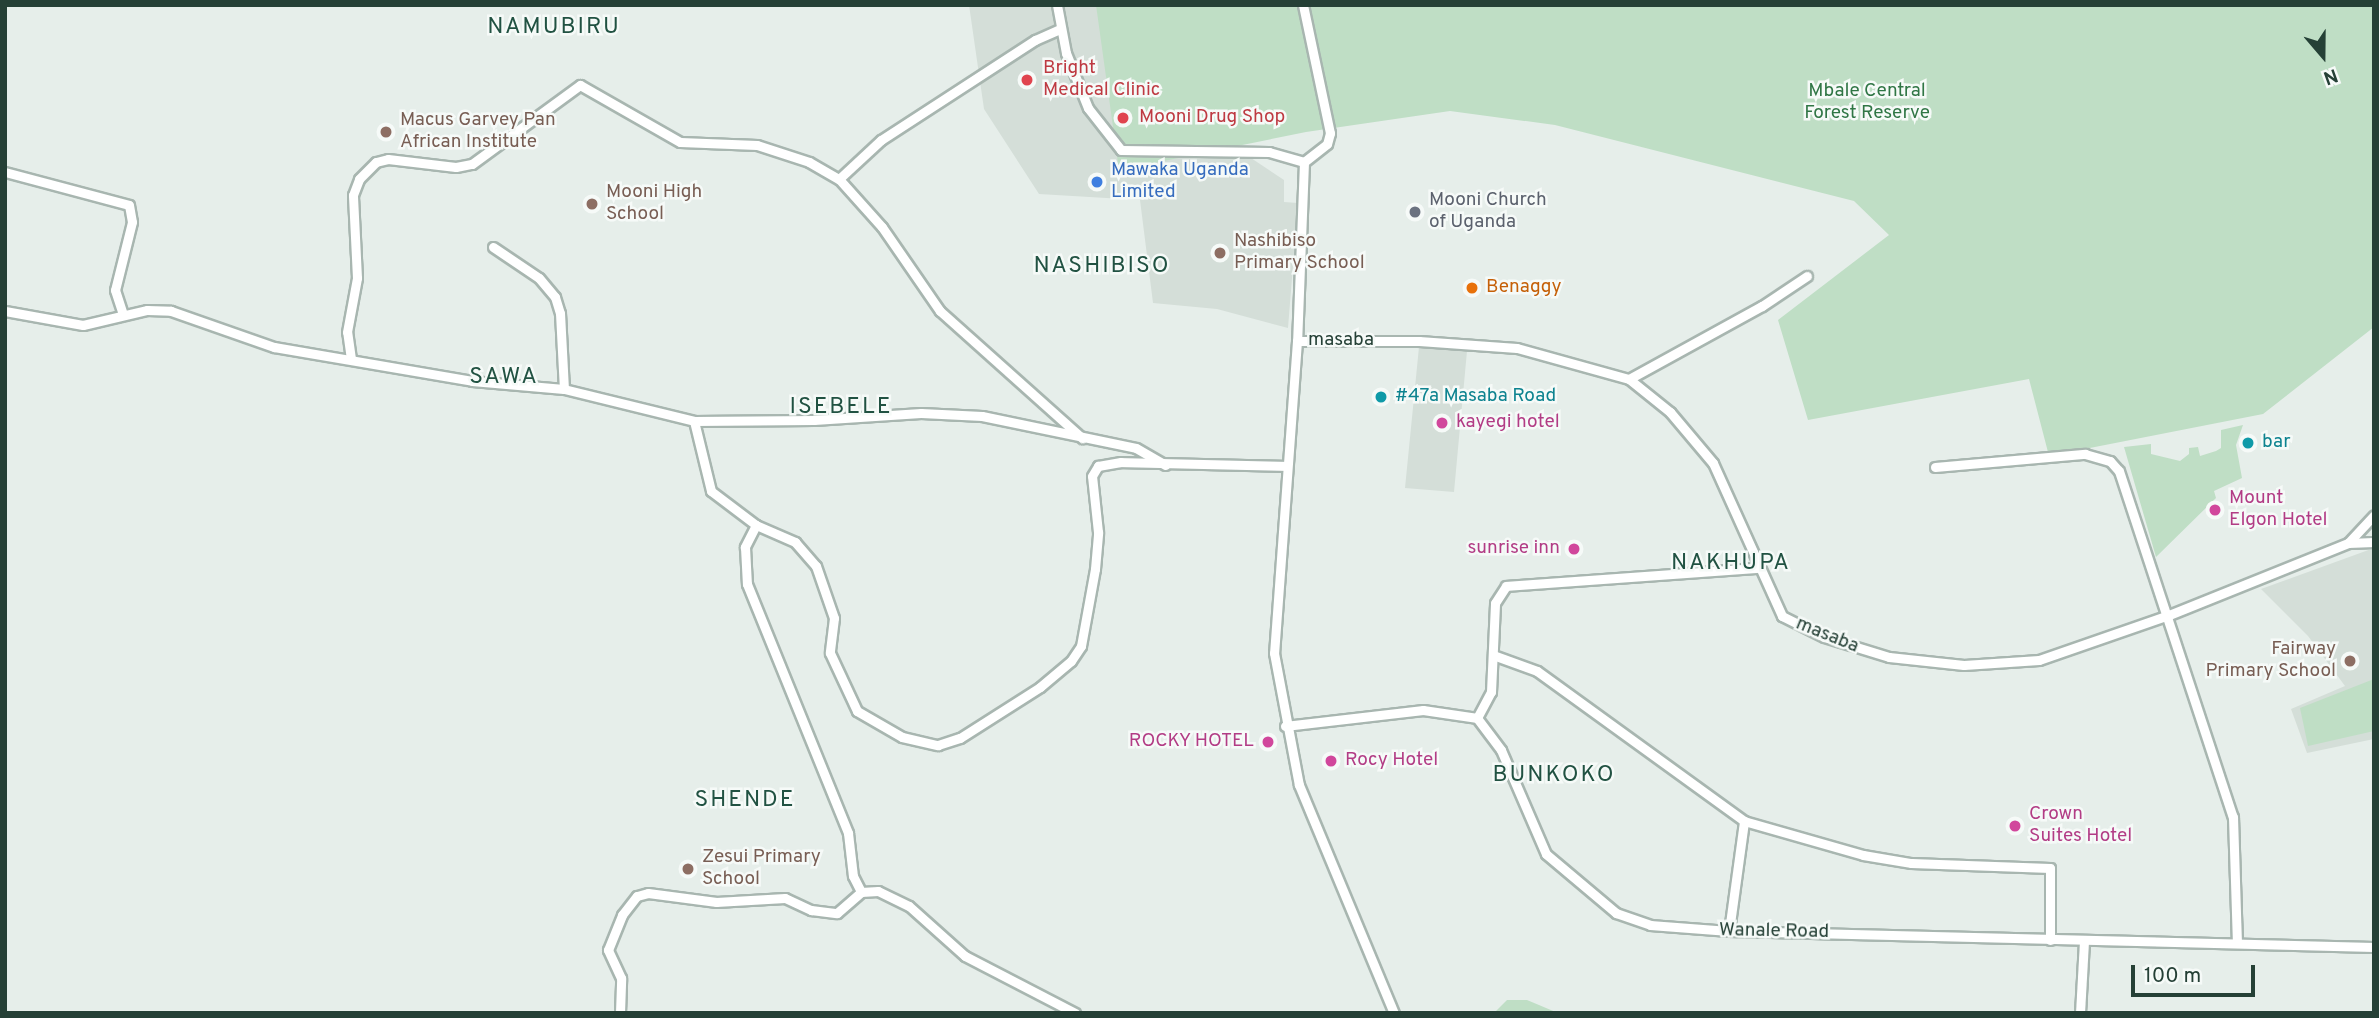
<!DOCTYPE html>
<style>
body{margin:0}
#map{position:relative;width:2379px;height:1018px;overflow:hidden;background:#e6eeea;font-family:Overpass,sans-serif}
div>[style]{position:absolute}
.built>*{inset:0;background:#d4ded8}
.green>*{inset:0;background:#bfdec5}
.roads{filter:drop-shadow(2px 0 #a8b6b0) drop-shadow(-2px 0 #a8b6b0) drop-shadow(0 2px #a8b6b0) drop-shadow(0 -2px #a8b6b0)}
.minor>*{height:9px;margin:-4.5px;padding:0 4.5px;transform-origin:4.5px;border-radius:4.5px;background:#fff}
.dots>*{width:19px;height:19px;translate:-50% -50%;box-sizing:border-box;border:4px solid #f6faf8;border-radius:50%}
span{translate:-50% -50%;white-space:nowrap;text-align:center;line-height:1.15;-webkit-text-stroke:5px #f6faf8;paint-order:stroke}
.health-label{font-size:19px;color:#be3a42}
.left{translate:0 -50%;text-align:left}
.park-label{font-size:19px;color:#307645}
.education-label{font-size:19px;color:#785e54}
.right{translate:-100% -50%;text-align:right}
.shop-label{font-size:19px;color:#366cbe}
.worship-label{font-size:19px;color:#5b616d}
.food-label{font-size:19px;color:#c56008}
.street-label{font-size:19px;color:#254036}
.culture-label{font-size:19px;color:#0d838f}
.hotel-label{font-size:19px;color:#b23c85}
.quarter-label{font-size:23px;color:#215242;letter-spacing:2px}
.frame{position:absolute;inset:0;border:7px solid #254036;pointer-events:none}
.north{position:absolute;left:2288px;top:21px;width:70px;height:70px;-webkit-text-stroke:5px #f6faf8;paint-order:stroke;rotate:160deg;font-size:19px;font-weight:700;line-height:28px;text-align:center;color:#254036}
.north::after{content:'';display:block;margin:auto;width:24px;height:32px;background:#254036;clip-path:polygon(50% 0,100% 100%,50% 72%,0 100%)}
.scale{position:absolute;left:2131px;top:965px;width:124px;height:32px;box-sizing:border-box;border:4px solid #254036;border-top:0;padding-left:9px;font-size:21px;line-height:24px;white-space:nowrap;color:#254036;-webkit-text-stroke:5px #f6faf8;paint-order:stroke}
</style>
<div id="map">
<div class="built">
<i style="clip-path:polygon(969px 5px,1165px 5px,1209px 130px,1284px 180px,1284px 202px,1298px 203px,1288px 328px,1217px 309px,1153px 303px,1140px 200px,1039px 194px,984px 109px)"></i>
<i style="clip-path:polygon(1419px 347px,1467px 351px,1454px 492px,1405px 488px)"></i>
<i style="clip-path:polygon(2374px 548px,2374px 739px,2307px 753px,2291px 709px,2345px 686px,2308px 636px,2261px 589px)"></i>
</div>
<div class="green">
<i style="clip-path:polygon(1096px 5px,2374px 5px,2374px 327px,2263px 414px,2049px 456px,2029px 379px,1808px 420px,1778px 320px,1889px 235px,1854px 201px,1555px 125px,1450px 111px,1306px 132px,1119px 170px)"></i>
<i style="clip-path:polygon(2243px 425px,2236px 445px,2242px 478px,2214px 491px,2216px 498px,2156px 557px,2124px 447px,2151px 444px,2151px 454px,2180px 461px,2189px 454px,2189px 448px,2198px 447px,2200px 456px,2216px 451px,2221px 448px,2221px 430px)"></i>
<i style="clip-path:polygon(2374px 679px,2374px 731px,2308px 746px,2300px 708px)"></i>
<i style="clip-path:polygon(1507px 1000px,1527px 1000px,1558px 1013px,1494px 1013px)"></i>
</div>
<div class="roads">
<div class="minor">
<i style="left:1057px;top:5px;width:49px;rotate:79.4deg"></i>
<i style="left:1066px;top:53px;width:59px;rotate:68.2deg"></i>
<i style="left:1088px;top:108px;width:53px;rotate:51.8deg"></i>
<i style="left:1121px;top:150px;width:148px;rotate:0.8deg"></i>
<i style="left:1269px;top:152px;width:36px;rotate:16deg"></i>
<i style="left:1304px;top:162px;width:179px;rotate:92.2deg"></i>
<i style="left:1297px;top:341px;width:313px;rotate:94.2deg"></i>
<i style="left:1274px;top:653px;width:134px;rotate:79.3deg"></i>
<i style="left:1299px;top:785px;width:247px;rotate:67.4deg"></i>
<i style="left:1303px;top:5px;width:131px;rotate:78.1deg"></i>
<i style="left:1330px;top:133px;width:11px;rotate:105deg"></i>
<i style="left:1327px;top:144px;width:29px;rotate:142deg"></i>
<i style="left:5px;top:172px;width:128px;rotate:14.9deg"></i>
<i style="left:129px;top:205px;width:17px;rotate:80deg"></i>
<i style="left:132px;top:222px;width:70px;rotate:104deg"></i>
<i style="left:115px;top:290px;width:26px;rotate:72deg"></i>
<i style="left:839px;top:179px;width:57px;rotate:-42.9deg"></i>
<i style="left:881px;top:140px;width:184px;rotate:-33deg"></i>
<i style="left:1035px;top:40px;width:27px;rotate:-24deg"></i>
<i style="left:493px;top:247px;width:55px;rotate:34deg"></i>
<i style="left:539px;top:278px;width:25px;rotate:50deg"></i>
<i style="left:555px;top:297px;width:17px;rotate:73deg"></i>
<i style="left:560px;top:313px;width:76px;rotate:87deg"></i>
<i style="left:5px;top:311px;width:79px;rotate:10.2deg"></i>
<i style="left:83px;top:325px;width:66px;rotate:-13.2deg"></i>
<i style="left:147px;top:310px;width:24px;rotate:2deg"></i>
<i style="left:171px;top:311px;width:109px;rotate:19.3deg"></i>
<i style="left:274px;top:347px;width:201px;rotate:9.7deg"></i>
<i style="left:472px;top:381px;width:92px;rotate:5deg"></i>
<i style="left:564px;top:389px;width:134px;rotate:13.8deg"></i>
<i style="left:694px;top:421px;width:120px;rotate:-0.5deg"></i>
<i style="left:814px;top:420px;width:107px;rotate:-3.7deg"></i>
<i style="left:921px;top:413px;width:61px;rotate:2.8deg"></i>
<i style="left:982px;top:416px;width:157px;rotate:11.7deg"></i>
<i style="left:1136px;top:448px;width:34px;rotate:30deg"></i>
<i style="left:1297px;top:341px;width:122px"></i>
<i style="left:1419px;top:341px;width:98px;rotate:4.1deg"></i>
<i style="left:1517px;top:348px;width:116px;rotate:15.5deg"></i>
<i style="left:1629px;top:379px;width:53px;rotate:38.8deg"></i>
<i style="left:1670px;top:412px;width:67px;rotate:49.9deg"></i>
<i style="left:1713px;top:463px;width:168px;rotate:65.7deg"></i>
<i style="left:1782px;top:616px;width:47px;rotate:26.6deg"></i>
<i style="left:1824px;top:637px;width:68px;rotate:17.1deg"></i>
<i style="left:1889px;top:657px;width:75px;rotate:6.1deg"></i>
<i style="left:1964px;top:665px;width:75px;rotate:-3.8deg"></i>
<i style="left:2039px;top:660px;width:138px;rotate:-19.1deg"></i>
<i style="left:2169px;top:615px;width:193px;rotate:-21.9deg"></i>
<i style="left:2348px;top:543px;width:26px;rotate:-2deg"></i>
<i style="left:351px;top:359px;width:27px;rotate:-98deg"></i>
<i style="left:347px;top:332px;width:55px;rotate:-79.5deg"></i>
<i style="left:357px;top:278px;width:83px;rotate:-92.8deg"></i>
<i style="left:353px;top:195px;width:17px;rotate:-69deg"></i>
<i style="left:359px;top:179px;width:24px;rotate:-45deg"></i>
<i style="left:376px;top:162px;width:12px;rotate:-14deg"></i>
<i style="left:388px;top:159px;width:68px;rotate:6.7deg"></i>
<i style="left:456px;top:167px;width:16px;rotate:-11deg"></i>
<i style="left:472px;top:164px;width:134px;rotate:-36.2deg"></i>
<i style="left:580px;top:85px;width:115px;rotate:29.7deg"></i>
<i style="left:680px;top:142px;width:77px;rotate:2.2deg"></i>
<i style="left:757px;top:145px;width:55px;rotate:18.1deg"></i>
<i style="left:809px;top:162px;width:34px;rotate:30deg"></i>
<i style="left:839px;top:179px;width:64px;rotate:48.1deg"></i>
<i style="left:882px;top:227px;width:102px;rotate:55.4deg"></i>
<i style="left:940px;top:311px;width:191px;rotate:41.8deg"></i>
<i style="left:1629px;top:379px;width:152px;rotate:-28.8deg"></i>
<i style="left:1762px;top:306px;width:54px;rotate:-33.7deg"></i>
<i style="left:694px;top:421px;width:72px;rotate:76.3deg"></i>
<i style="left:711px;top:491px;width:56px;rotate:37.1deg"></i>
<i style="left:756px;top:525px;width:25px;rotate:117deg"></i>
<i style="left:745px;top:547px;width:37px;rotate:87deg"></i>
<i style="left:747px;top:584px;width:269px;rotate:67.9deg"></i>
<i style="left:848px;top:833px;width:43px;rotate:83.4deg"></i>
<i style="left:853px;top:876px;width:18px;rotate:63deg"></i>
<i style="left:1935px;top:467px;width:151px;rotate:-5deg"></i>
<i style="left:2085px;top:454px;width:26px;rotate:16deg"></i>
<i style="left:2110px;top:461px;width:13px;rotate:48deg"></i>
<i style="left:2119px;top:471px;width:364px;rotate:71.8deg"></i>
<i style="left:2233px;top:817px;width:125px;rotate:88.2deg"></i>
<i style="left:756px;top:525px;width:43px;rotate:23.6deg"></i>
<i style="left:795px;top:542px;width:32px;rotate:49deg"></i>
<i style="left:816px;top:566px;width:55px;rotate:70.9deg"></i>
<i style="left:834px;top:618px;width:35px;rotate:97deg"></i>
<i style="left:830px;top:653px;width:64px;rotate:65deg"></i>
<i style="left:857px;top:711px;width:52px;rotate:30deg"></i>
<i style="left:902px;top:737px;width:37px;rotate:13deg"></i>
<i style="left:938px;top:745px;width:23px;rotate:-18deg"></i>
<i style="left:960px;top:738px;width:95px;rotate:-32.5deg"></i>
<i style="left:1040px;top:687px;width:40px;rotate:-40deg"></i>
<i style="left:1071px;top:661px;width:18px;rotate:-56deg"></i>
<i style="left:1081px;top:646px;width:78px;rotate:-79.7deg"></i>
<i style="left:1095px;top:569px;width:37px;rotate:-85deg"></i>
<i style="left:1098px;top:532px;width:56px;rotate:-96.1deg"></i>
<i style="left:1092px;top:476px;width:12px;rotate:-59deg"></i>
<i style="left:1098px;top:466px;width:23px;rotate:-10deg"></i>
<i style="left:1121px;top:462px;width:164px;rotate:1.4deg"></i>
<i style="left:2348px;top:543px;width:38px;rotate:-47deg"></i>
<i style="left:1493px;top:655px;width:47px;rotate:20deg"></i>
<i style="left:1537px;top:671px;width:256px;rotate:35.9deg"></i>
<i style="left:1744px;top:821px;width:124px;rotate:15.9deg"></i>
<i style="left:1863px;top:855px;width:49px;rotate:9.5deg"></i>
<i style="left:1911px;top:863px;width:139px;rotate:2.1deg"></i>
<i style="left:2050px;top:868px;width:72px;rotate:90deg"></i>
<i style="left:1477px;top:718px;width:30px;rotate:-62deg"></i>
<i style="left:1491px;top:692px;width:89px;rotate:-87.4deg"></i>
<i style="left:1495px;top:603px;width:20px;rotate:-57deg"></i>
<i style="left:1506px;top:586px;width:253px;rotate:-4.1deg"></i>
<i style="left:1285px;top:726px;width:139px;rotate:-6.6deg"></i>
<i style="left:1423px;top:710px;width:55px;rotate:8.4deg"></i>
<i style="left:1477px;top:718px;width:40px;rotate:53deg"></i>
<i style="left:1501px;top:750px;width:113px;rotate:66.6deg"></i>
<i style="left:1546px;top:854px;width:92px;rotate:40.1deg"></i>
<i style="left:1616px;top:913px;width:36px;rotate:19deg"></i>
<i style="left:1650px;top:925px;width:79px;rotate:4.3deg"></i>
<i style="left:1729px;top:931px;width:645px;rotate:1.42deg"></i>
<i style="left:1729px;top:931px;width:111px;rotate:-82.2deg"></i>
<i style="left:620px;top:1013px;width:35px;rotate:-88deg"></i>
<i style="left:621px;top:978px;width:31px;rotate:-115deg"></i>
<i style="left:608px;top:950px;width:38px;rotate:-68deg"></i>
<i style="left:622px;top:915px;width:24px;rotate:-52deg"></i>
<i style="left:637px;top:896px;width:11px;rotate:-15deg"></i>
<i style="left:648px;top:893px;width:69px;rotate:7.5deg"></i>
<i style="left:716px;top:902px;width:69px;rotate:-3.3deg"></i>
<i style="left:785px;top:898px;width:29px;rotate:25deg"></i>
<i style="left:811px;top:910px;width:26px;rotate:7deg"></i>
<i style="left:837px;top:913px;width:32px;rotate:-41deg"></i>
<i style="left:861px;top:892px;width:17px;rotate:-3deg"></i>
<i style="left:878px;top:891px;width:34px;rotate:26deg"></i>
<i style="left:909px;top:906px;width:75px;rotate:41.8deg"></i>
<i style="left:965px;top:956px;width:124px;rotate:27.4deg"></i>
<i style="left:2080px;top:1013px;width:71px;rotate:-86.8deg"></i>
</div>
</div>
<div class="dots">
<i style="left:1027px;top:80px;background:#e0444e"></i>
<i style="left:1123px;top:118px;background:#e0444e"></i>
<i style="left:386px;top:132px;background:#8d6e63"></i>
<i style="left:1097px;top:182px;background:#3f7fe0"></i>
<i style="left:592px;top:204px;background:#8d6e63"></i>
<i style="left:1415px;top:212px;background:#6b7280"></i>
<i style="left:1220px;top:253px;background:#8d6e63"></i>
<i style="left:1472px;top:288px;background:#e8710a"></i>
<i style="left:1381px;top:397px;background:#0f9aa8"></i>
<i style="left:1442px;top:423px;background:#d1479c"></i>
<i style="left:2248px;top:443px;background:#0f9aa8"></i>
<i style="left:2215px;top:510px;background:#d1479c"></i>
<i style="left:1574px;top:549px;background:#d1479c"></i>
<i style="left:2350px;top:661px;background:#8d6e63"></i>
<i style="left:1268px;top:742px;background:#d1479c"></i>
<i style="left:1331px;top:761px;background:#d1479c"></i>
<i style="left:2015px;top:826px;background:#d1479c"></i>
<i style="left:688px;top:869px;background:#8d6e63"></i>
</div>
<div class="health-label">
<span class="left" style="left:1043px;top:80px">Bright<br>Medical Clinic</span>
<span class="left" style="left:1139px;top:118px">Mooni Drug Shop</span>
</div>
<div class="park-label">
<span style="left:1867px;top:103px">Mbale Central<br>Forest Reserve</span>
</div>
<div class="education-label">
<span class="left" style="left:400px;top:132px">Macus Garvey Pan<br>African Institute</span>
<span class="left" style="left:606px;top:204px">Mooni High<br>School</span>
<span class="left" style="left:1234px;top:253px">Nashibiso<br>Primary School</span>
<span class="right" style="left:2336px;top:661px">Fairway<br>Primary School</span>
<span class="left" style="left:702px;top:869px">Zesui Primary<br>School</span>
</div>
<div class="shop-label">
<span class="left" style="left:1111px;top:182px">Mawaka Uganda<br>Limited</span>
</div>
<div class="worship-label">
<span class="left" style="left:1429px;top:212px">Mooni Church<br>of Uganda</span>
</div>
<div class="food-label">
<span class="left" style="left:1486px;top:288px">Benaggy</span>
</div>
<div class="street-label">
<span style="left:1341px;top:341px">masaba</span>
<span style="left:1827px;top:636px;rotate:22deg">masaba</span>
<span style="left:1774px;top:932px;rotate:1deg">Wanale Road</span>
</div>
<div class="culture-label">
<span class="left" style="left:1395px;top:397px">#47a Masaba Road</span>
<span class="left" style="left:2262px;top:443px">bar</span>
</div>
<div class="hotel-label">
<span class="left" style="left:1456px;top:423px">kayegi hotel</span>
<span class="left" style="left:2229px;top:510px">Mount<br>Elgon Hotel</span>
<span class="right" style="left:1560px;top:549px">sunrise inn</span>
<span class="right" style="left:1254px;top:742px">ROCKY HOTEL</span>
<span class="left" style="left:1345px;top:761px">Rocy Hotel</span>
<span class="left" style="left:2029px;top:826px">Crown<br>Suites Hotel</span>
</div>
<div class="quarter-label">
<span style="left:554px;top:28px">NAMUBIRU</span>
<span style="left:1102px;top:267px">NASHIBISO</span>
<span style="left:504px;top:378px">SAWA</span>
<span style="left:841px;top:408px">ISEBELE</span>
<span style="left:1731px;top:564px">NAKHUPA</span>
<span style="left:1554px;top:776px">BUNKOKO</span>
<span style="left:745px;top:801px">SHENDE</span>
</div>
<div class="frame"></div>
<div class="north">N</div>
<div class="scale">100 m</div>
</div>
